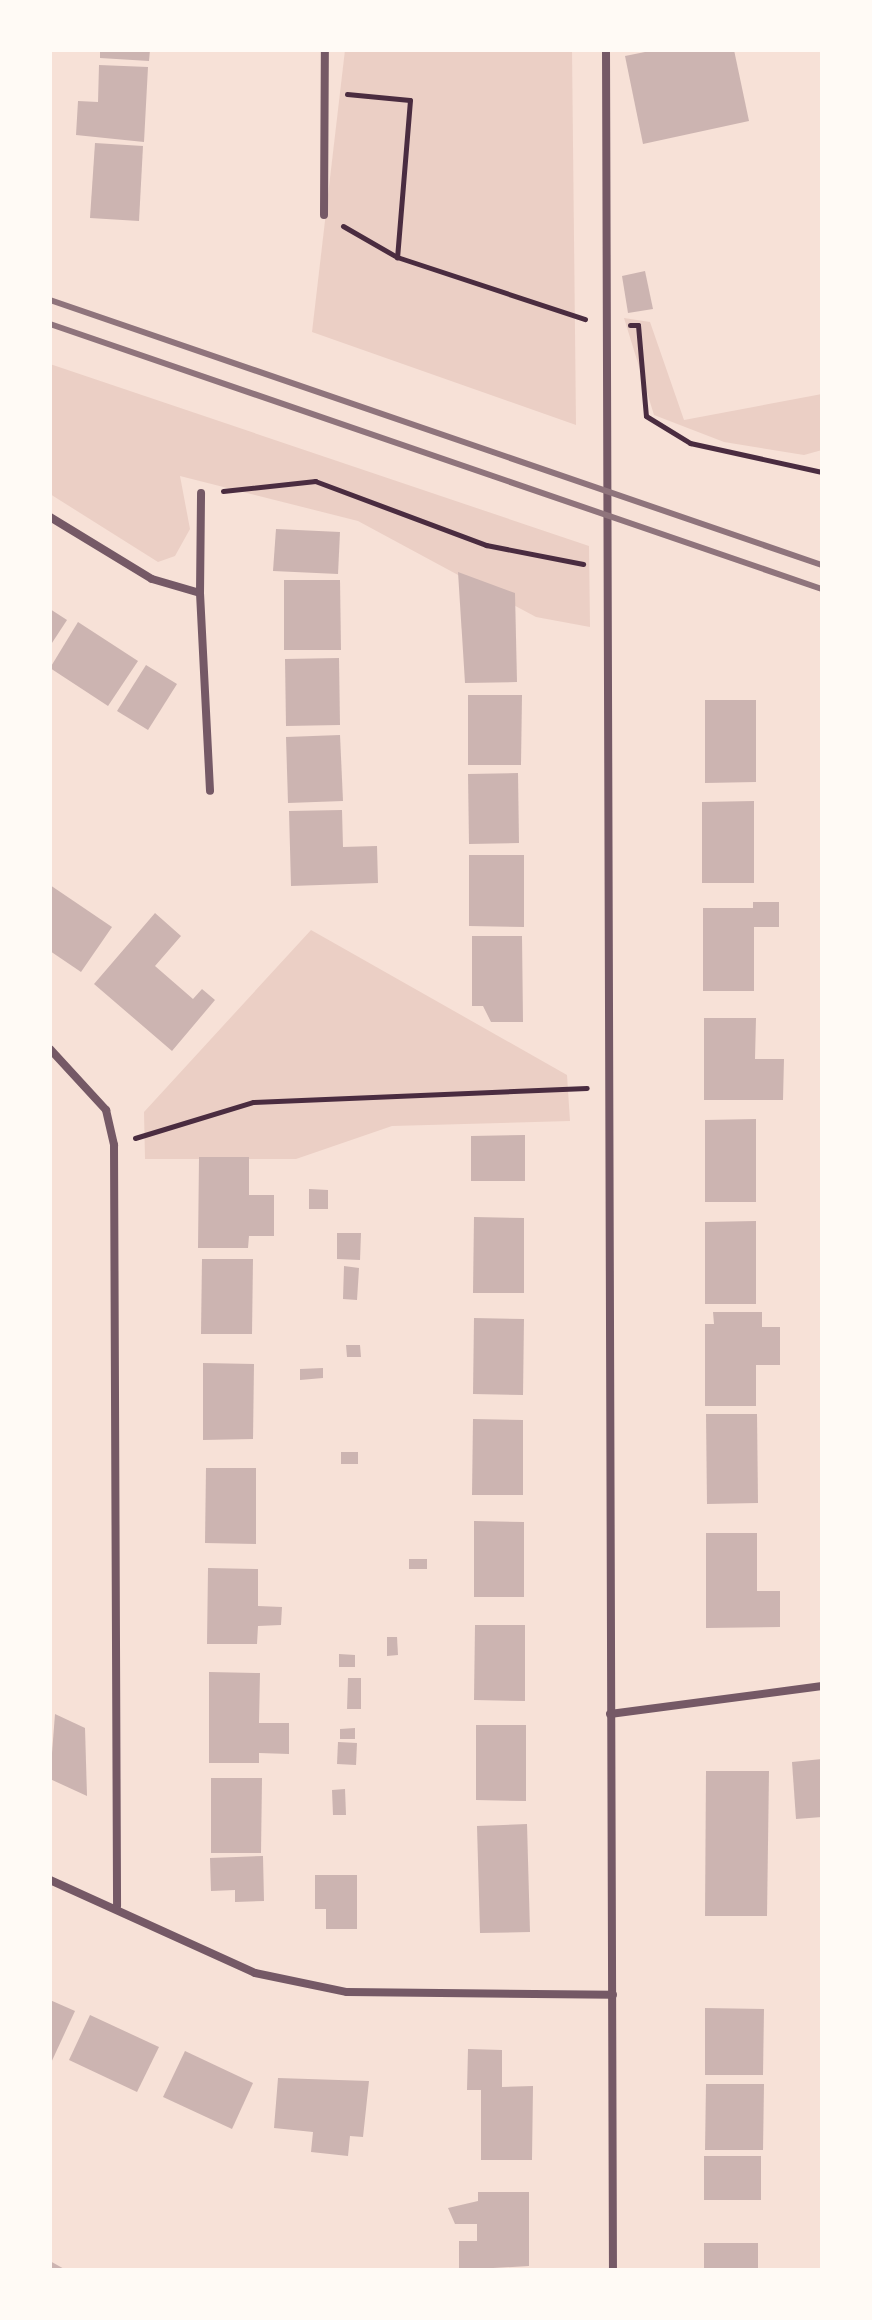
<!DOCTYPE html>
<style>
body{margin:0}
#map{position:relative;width:872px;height:2320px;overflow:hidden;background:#f7e1d7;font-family:"PT Sans",sans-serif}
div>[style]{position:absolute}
.green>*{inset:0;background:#ebcfc5}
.building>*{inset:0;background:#ccb4b1}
.path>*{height:5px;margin:-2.5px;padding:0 2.5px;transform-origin:2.5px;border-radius:2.5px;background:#4a2c40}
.minor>*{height:8px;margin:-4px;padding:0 4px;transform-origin:4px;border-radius:4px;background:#755966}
.rail>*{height:6px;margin:-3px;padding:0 3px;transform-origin:3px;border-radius:3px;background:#8f747c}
span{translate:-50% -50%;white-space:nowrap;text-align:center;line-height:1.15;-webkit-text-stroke:8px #fffaf5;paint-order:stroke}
.frame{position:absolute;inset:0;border:52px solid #fffaf5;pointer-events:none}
</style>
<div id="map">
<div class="green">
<i style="clip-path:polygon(345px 50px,572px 50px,576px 425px,312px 332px)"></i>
<i style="clip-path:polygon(624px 318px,650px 322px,684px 420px,822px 394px,822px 450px,804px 455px,724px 442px,654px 415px)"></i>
<i style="clip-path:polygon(50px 364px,589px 546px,590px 627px,536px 617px,358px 521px,180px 476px,190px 529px,175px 556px,158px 562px,50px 494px)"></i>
<i style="clip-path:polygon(311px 930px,567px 1075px,570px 1121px,392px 1126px,296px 1159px,145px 1159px,144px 1112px)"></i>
</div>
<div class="building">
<i style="clip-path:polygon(100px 50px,150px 50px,149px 61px,100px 58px)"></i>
<i style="clip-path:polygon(655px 50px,734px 50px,749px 121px,643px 144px,625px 56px)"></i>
<i style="clip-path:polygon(99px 65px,148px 67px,144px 142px,76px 135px,78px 101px,98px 102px)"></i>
<i style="clip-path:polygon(95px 143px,143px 146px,139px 221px,90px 218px)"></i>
<i style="clip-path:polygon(645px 271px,653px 309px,628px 313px,622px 276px)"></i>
<i style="clip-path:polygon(276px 529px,340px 532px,338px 574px,273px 571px)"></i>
<i style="clip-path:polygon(458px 572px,515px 593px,517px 682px,465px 683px)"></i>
<i style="clip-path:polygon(284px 580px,340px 580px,341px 650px,284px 650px)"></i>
<i style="clip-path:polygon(50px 609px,67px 620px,50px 646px)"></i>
<i style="clip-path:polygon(78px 622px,138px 661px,108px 706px,50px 668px)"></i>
<i style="clip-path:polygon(339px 658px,340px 725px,286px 726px,285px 659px)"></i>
<i style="clip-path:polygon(146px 665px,177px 684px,148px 730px,117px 711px)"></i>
<i style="clip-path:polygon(468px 695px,522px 695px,521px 765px,468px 765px)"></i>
<i style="clip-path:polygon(705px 700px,756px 700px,756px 782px,705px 783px)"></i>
<i style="clip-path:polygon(340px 735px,343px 801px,288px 803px,286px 737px)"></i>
<i style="clip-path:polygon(518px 773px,519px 843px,469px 844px,468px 774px)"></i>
<i style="clip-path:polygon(754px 801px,754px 883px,702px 883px,702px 802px)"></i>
<i style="clip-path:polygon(342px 810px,343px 847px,377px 846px,378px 883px,291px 886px,289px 811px)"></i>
<i style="clip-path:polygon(469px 855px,524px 855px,524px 927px,469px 926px)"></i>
<i style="clip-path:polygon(50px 885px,112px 927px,81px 972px,50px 951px)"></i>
<i style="clip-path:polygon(753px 902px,779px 902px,779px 927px,754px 927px,754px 991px,703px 991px,703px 908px,753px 908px)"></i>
<i style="clip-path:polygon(155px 913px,181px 936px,155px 966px,193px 999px,202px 989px,215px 1000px,172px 1051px,94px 984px)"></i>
<i style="clip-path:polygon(472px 936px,522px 936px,523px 1022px,491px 1022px,483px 1006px,472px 1006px)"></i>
<i style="clip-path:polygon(704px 1018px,756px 1018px,755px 1059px,784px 1059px,783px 1100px,704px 1100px)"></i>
<i style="clip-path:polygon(756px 1119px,756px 1202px,705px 1202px,705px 1120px)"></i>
<i style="clip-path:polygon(525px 1135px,525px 1181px,471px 1181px,471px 1136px)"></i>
<i style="clip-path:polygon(199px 1157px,249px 1157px,249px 1195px,274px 1195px,274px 1236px,249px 1236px,248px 1248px,198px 1248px)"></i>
<i style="clip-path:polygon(309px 1189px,328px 1190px,328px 1209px,309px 1209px)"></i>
<i style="clip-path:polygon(474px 1217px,524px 1218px,524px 1293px,473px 1293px)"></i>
<i style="clip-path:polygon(756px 1221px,756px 1304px,705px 1304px,705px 1222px)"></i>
<i style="clip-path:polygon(337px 1233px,361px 1233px,360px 1260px,337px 1259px)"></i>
<i style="clip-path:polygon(202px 1259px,253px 1259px,252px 1334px,201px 1334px)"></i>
<i style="clip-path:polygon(344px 1266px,359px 1268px,357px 1300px,343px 1299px)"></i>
<i style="clip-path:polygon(713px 1312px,762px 1312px,762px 1327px,780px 1327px,780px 1365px,756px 1365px,756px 1406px,705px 1406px,705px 1324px,714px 1324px)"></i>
<i style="clip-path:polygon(474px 1318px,524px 1319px,523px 1395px,473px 1394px)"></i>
<i style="clip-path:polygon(346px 1345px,360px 1345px,361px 1357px,347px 1357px)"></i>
<i style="clip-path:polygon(203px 1363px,254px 1364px,253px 1439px,203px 1440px)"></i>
<i style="clip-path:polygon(323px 1368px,323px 1378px,300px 1380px,300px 1369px)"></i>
<i style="clip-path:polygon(706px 1414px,757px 1414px,758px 1503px,707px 1504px)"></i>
<i style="clip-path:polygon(473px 1419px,523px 1420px,523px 1495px,472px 1495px)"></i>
<i style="clip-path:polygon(341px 1452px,358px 1452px,358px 1464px,341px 1464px)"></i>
<i style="clip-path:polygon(206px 1468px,256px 1468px,256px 1544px,205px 1543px)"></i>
<i style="clip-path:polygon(474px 1521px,524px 1522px,524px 1597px,474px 1597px)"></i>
<i style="clip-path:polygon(706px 1533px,757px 1533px,757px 1591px,780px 1591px,780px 1627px,706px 1628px)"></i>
<i style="clip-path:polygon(409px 1559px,427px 1559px,427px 1569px,409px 1569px)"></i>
<i style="clip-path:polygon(208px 1568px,258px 1569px,258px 1606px,282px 1607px,281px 1625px,258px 1626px,257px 1644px,207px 1644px)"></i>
<i style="clip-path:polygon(475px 1625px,525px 1625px,525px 1701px,474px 1700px)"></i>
<i style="clip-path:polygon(387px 1637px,397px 1637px,398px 1655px,387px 1656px)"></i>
<i style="clip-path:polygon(339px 1654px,355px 1655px,355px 1667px,339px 1667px)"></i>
<i style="clip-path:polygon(209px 1672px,260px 1673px,259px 1723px,289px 1723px,289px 1754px,259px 1753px,259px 1763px,209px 1763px)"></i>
<i style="clip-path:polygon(348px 1678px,361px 1678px,361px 1709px,347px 1709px)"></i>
<i style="clip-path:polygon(55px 1714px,85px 1728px,87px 1796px,50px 1779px)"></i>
<i style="clip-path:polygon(476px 1725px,526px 1725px,526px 1801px,476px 1800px)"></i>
<i style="clip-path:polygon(355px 1728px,355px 1739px,340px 1739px,340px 1729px)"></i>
<i style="clip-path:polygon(338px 1742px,357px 1743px,356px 1765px,337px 1764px)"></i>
<i style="clip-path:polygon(822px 1759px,822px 1817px,796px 1819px,792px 1762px)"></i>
<i style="clip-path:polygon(706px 1771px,769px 1771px,767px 1916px,705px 1916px)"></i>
<i style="clip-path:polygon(211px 1778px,262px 1778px,261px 1853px,211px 1853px)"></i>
<i style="clip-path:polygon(345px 1789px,346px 1815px,333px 1815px,332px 1790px)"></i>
<i style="clip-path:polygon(527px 1824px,530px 1932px,480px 1933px,477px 1826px)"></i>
<i style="clip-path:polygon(263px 1856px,264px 1901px,235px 1902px,235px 1890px,211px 1891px,210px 1858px)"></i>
<i style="clip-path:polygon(315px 1875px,357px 1875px,357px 1929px,326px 1929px,326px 1909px,315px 1909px)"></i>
<i style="clip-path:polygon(50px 2000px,75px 2011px,50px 2065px)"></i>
<i style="clip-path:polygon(705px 2008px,764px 2009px,763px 2075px,705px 2075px)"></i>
<i style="clip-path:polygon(90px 2015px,159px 2047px,137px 2092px,69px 2060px)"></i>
<i style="clip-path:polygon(468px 2049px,502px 2050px,502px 2087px,533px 2086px,532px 2160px,481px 2160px,481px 2090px,467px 2090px)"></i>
<i style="clip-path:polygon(185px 2051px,253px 2083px,232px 2129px,163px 2097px)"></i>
<i style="clip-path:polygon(278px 2078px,369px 2081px,363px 2137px,350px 2136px,348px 2156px,311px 2152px,313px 2132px,274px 2128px)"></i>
<i style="clip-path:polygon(706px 2084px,764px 2084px,763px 2150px,705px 2150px)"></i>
<i style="clip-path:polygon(704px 2156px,761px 2156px,761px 2200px,704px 2200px)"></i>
<i style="clip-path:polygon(478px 2192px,529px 2192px,529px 2266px,459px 2270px,459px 2241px,477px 2241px,477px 2224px,455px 2224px,448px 2208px,478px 2201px)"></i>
<i style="clip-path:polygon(704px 2243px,758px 2243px,758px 2270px,704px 2270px)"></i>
<i style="clip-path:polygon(50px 2261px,66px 2270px,50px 2270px)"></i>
</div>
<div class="path">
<i style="left:347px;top:94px;width:63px;rotate:5.4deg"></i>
<i style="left:410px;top:100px;width:158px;rotate:94.7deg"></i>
<i style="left:397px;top:257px;width:198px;rotate:18.3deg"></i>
<i style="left:343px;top:226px;width:62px;rotate:29.9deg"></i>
<i style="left:630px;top:325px;width:8px"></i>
<i style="left:638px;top:325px;width:91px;rotate:85deg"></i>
<i style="left:646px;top:416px;width:52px;rotate:31.5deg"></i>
<i style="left:690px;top:443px;width:135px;rotate:12.4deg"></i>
<i style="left:223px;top:491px;width:93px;rotate:-6.2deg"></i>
<i style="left:315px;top:481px;width:183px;rotate:20.5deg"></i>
<i style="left:486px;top:545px;width:99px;rotate:11.1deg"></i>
<i style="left:135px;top:1138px;width:123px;rotate:-17deg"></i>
<i style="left:253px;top:1102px;width:334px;rotate:-2.4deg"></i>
</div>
<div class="minor">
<i style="left:606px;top:50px;width:2220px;rotate:89.82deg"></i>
<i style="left:324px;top:215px;width:165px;rotate:-89.7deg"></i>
<i style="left:50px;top:517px;width:119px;rotate:31.3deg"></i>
<i style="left:152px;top:579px;width:50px;rotate:16.3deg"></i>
<i style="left:200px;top:593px;width:198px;rotate:87.1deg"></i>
<i style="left:200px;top:593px;width:100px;rotate:-89.4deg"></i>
<i style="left:50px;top:1049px;width:83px;rotate:47.4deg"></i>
<i style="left:106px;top:1110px;width:36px;rotate:77deg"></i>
<i style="left:114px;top:1145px;width:761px;rotate:89.77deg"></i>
<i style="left:610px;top:1714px;width:214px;rotate:-7.5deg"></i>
<i style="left:50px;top:1880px;width:225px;rotate:24.4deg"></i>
<i style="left:255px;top:1973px;width:94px;rotate:11.7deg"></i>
<i style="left:347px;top:1992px;width:266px;rotate:0.6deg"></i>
</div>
<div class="rail">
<i style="left:50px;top:300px;width:816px;rotate:18.95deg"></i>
<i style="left:50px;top:324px;width:816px;rotate:18.95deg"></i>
</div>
<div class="frame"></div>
</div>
